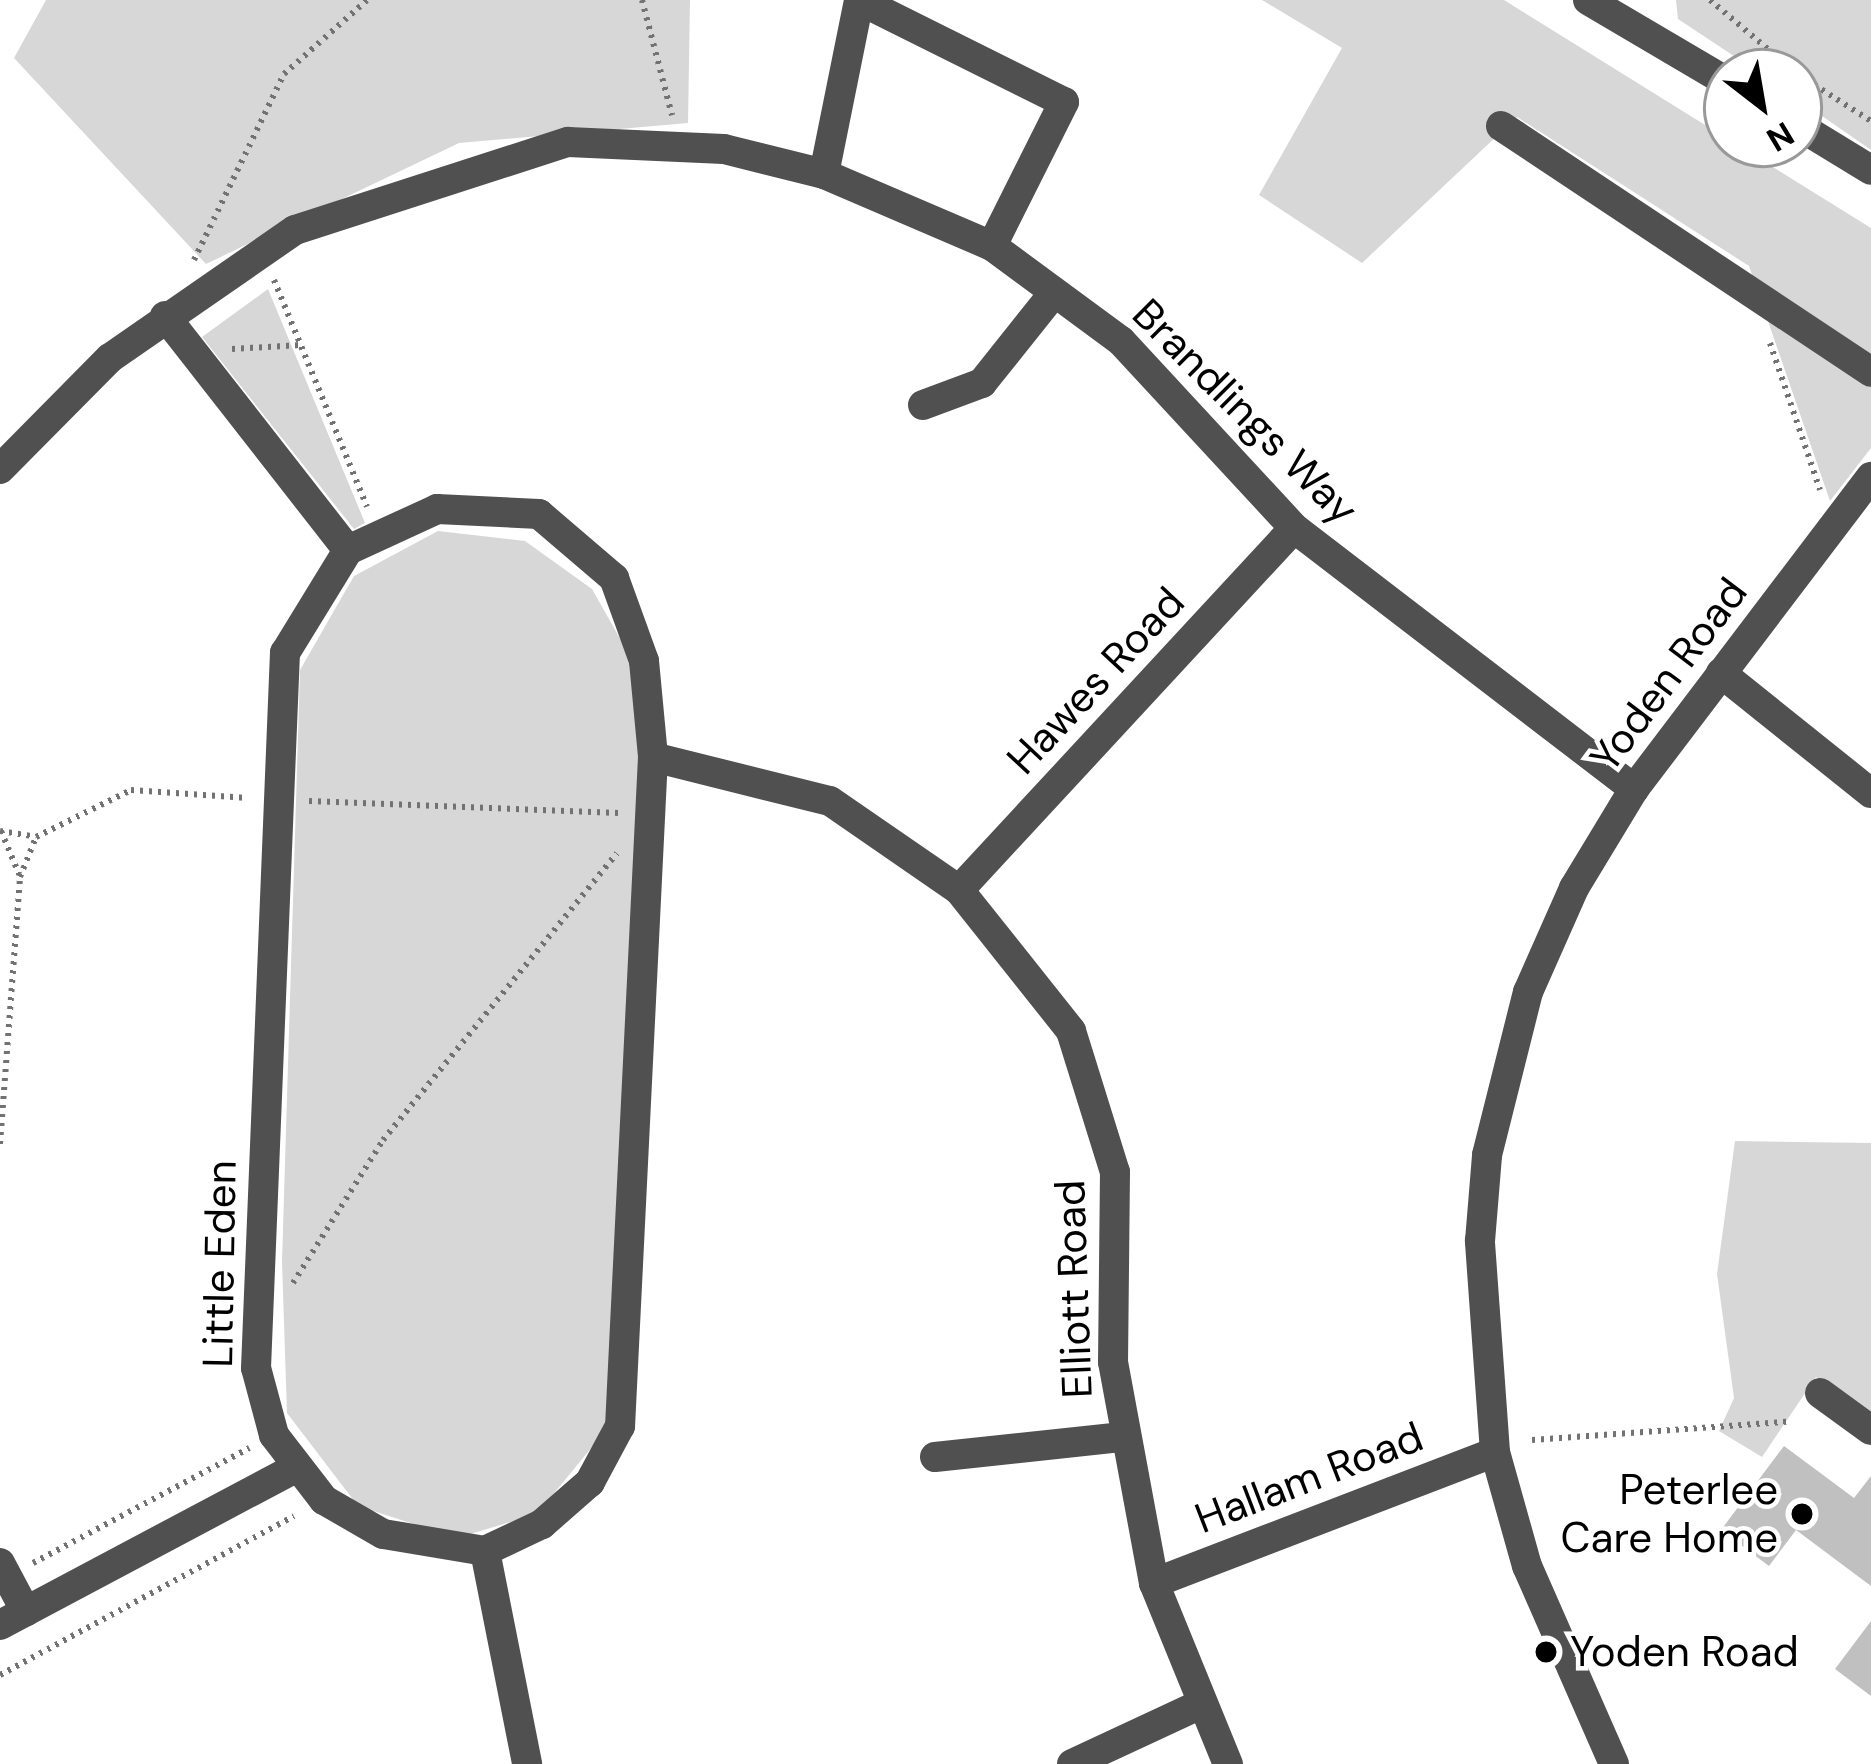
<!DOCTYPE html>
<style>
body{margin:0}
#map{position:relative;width:1871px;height:1764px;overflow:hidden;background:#fff;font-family:"DM Sans",sans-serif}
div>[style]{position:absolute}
.green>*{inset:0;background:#d7d7d7}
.building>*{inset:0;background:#c0c0c0}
.path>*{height:6px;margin-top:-3px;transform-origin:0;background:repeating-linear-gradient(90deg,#727272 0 3px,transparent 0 9px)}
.minor>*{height:30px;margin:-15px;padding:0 15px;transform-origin:15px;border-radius:15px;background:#505050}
.dots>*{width:33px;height:33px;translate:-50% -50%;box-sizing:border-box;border:6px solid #fff;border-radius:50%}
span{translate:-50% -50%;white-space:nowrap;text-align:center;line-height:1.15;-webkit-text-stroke:9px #fff;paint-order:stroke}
.street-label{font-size:42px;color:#000}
.poi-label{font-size:42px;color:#000}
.right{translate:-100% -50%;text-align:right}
.left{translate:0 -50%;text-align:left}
.north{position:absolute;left:1703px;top:48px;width:120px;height:120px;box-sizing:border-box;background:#fff;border:3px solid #999;border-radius:50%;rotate:149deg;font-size:33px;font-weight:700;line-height:48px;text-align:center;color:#000}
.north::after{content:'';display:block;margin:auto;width:42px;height:54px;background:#000;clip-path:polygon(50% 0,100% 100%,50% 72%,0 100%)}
</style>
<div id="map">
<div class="green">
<i style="clip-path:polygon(46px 0,690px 0,688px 123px,459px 143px,206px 264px,14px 58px)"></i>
<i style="clip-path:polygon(1262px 0,1504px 0,1871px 228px,1871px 448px,1830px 501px,1749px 266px,1517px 117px,1362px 263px,1259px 195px,1342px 48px)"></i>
<i style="clip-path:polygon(1676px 0,1871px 0,1871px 150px,1799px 100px,1799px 72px,1758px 72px,1678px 19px)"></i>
<i style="clip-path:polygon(268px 289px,365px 523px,354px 529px,202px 337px)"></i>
<i style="clip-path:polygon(438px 531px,525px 541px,592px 589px,635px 665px,640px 773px,606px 1430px,537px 1514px,457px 1538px,358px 1506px,287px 1413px,282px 1262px,300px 670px,354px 576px)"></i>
<i style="clip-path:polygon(1735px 1141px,1871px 1143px,1871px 1415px,1816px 1377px,1762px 1457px,1719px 1431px,1734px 1398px,1717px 1274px)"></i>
</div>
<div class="building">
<i style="clip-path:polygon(1784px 1446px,1854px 1498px,1871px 1476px,1871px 1586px,1796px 1530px,1769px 1566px,1721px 1530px)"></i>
<i style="clip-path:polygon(1871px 1621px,1871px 1696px,1835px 1669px)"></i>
</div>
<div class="path">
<i style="left:642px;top:0;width:119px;rotate:75.4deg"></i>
<i style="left:1710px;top:0;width:111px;rotate:40.3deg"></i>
<i style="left:1799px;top:75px;width:85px;rotate:32.6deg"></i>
<i style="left:194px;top:260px;width:207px;rotate:-64.2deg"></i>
<i style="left:284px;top:74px;width:111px;rotate:-41.7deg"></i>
<i style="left:274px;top:280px;width:245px;rotate:67.7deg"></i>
<i style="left:1770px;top:343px;width:155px;rotate:71.2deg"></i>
<i style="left:232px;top:349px;width:69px;rotate:-3.3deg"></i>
<i style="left:309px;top:801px;width:310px;rotate:2.2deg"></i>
<i style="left:0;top:831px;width:36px;rotate:9deg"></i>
<i style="left:36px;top:837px;width:106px;rotate:-26.3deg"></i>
<i style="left:131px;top:790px;width:117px;rotate:3.9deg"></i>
<i style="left:1px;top:831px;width:47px;rotate:67.3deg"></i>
<i style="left:0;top:1144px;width:268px;rotate:-85.7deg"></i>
<i style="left:20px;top:877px;width:43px;rotate:-68.2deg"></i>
<i style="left:293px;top:1283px;width:169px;rotate:-57.8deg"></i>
<i style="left:383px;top:1140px;width:370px;rotate:-50.8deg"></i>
<i style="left:1532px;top:1440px;width:255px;rotate:-4.1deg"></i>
<i style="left:33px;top:1563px;width:245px;rotate:-28deg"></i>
<i style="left:0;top:1675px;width:334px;rotate:-28.4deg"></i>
</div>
<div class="minor">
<i style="left:1588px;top:0;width:161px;rotate:30.5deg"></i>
<i style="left:1501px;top:126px;width:444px;rotate:33.6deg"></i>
<i style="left:1799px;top:126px;width:84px;rotate:31.4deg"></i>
<i style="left:824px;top:174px;width:177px;rotate:-78.6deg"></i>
<i style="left:859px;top:0;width:229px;rotate:26.5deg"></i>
<i style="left:1064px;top:102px;width:161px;rotate:116.6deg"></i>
<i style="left:165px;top:316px;width:297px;rotate:52deg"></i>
<i style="left:923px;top:405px;width:63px;rotate:-20.4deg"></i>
<i style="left:982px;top:383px;width:114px;rotate:-51.4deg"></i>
<i style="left:0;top:469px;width:156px;rotate:-45.3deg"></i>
<i style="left:110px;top:358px;width:225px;rotate:-34.7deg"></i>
<i style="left:295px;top:230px;width:287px;rotate:-17.9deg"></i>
<i style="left:568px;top:142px;width:156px;rotate:2.6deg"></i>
<i style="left:724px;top:149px;width:103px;rotate:14deg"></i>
<i style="left:824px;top:174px;width:183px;rotate:23.2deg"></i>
<i style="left:992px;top:246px;width:160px;rotate:36.4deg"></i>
<i style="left:1121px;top:341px;width:255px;rotate:47.2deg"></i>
<i style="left:1294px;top:528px;width:429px;rotate:37.5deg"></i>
<i style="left:437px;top:509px;width:102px;rotate:2.8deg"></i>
<i style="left:539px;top:514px;width:99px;rotate:40.5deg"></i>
<i style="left:614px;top:578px;width:88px;rotate:70.1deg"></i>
<i style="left:644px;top:661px;width:96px;rotate:84.6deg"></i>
<i style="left:653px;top:757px;width:670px;rotate:92.82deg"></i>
<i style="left:620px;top:1426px;width:64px;rotate:118.2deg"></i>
<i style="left:590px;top:1482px;width:64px;rotate:138.8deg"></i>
<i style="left:542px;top:1524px;width:63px;rotate:154.7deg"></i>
<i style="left:485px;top:1551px;width:103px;rotate:-170.5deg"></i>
<i style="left:383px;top:1534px;width:68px;rotate:-150deg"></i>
<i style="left:324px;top:1500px;width:82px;rotate:-127.6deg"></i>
<i style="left:274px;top:1435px;width:69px;rotate:-105deg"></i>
<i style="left:256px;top:1368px;width:716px;rotate:-87.68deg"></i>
<i style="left:285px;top:653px;width:121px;rotate:-58.5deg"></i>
<i style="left:348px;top:550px;width:98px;rotate:-24.7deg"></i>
<i style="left:1721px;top:673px;width:192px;rotate:38.7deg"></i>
<i style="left:653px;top:757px;width:182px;rotate:14deg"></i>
<i style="left:830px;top:801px;width:157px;rotate:34.6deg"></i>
<i style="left:959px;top:890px;width:180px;rotate:51.5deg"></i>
<i style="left:1071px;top:1031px;width:148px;rotate:72.7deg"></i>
<i style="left:1115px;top:1172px;width:190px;rotate:90.6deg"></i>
<i style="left:1113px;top:1362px;width:225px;rotate:79.5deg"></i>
<i style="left:1154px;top:1583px;width:196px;rotate:67.8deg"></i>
<i style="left:959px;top:890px;width:493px;rotate:-47.2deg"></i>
<i style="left:1820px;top:1393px;width:63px;rotate:36deg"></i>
<i style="left:935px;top:1457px;width:189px;rotate:-6.1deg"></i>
<i style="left:485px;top:1551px;width:217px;rotate:78.8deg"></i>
<i style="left:0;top:1563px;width:55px;rotate:62deg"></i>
<i style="left:1154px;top:1583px;width:365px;rotate:-21deg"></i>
<i style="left:0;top:1625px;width:332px;rotate:-28deg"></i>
<i style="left:1072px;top:1764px;width:142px;rotate:-24.9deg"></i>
<i style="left:1614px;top:1764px;width:216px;rotate:-113.7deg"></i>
<i style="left:1527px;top:1566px;width:118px;rotate:-105.7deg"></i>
<i style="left:1495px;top:1452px;width:212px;rotate:-94.1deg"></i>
<i style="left:1480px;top:1241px;width:86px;rotate:-85.3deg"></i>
<i style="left:1487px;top:1155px;width:168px;rotate:-75.9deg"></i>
<i style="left:1528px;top:992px;width:114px;rotate:-66.1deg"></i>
<i style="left:1574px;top:888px;width:116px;rotate:-58.8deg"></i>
<i style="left:1634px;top:789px;width:392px;rotate:-52.8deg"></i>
</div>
<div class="dots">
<i style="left:1802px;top:1514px;background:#000"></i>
<i style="left:1546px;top:1652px;background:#000"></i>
</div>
<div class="street-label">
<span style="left:1245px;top:412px;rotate:45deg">Brandlings Way</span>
<span style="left:1669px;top:675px;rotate:-53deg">Yoden Road</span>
<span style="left:1096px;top:681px;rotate:-47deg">Hawes Road</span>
<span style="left:220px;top:1264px;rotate:-89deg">Little Eden</span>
<span style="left:1074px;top:1289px;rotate:-92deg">Elliott Road</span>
<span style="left:1309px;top:1478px;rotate:-21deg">Hallam Road</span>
</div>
<div class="poi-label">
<span class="right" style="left:1778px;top:1514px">Peterlee<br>Care Home</span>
<span class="left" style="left:1570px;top:1652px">Yoden Road</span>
</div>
<div class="north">N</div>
</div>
